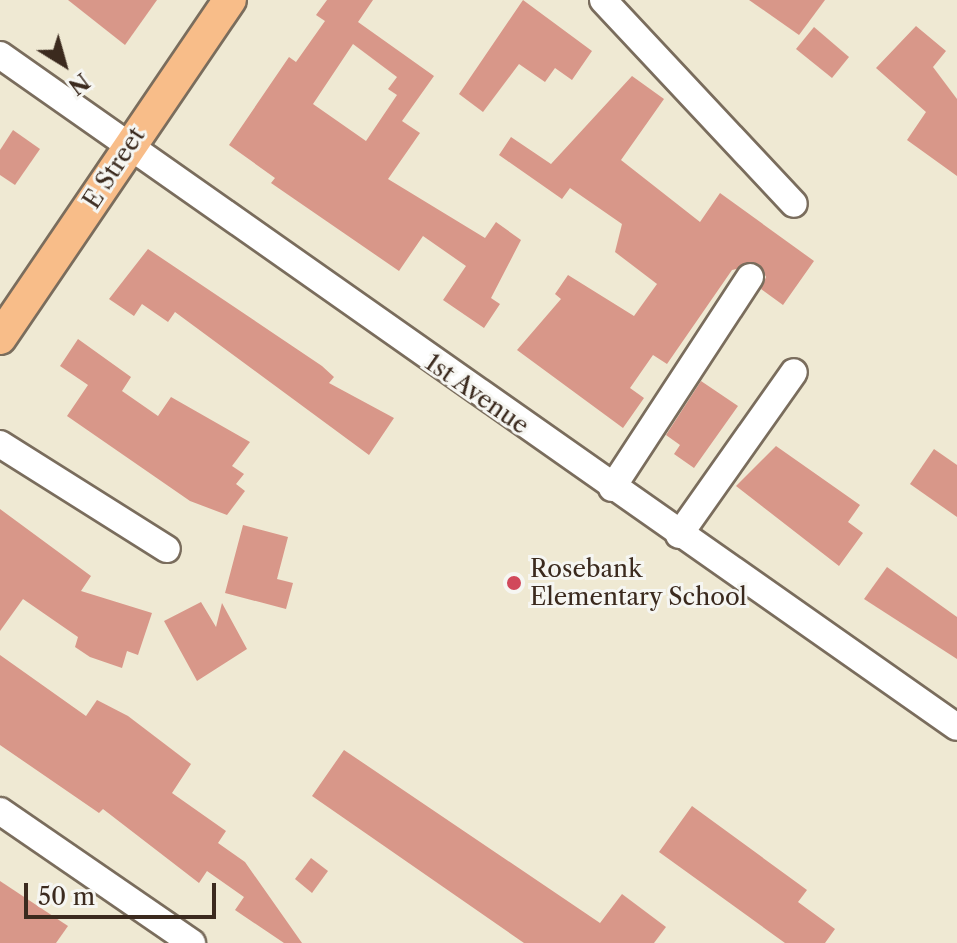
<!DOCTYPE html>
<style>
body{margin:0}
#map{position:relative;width:957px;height:943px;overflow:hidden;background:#efe9d3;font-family:"Libre Caslon Text",serif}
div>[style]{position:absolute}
.building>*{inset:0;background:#d89789}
.roads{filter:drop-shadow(2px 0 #7a6d5d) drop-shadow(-2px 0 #7a6d5d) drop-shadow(0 2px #7a6d5d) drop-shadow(0 -2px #7a6d5d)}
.minor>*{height:26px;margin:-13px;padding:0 13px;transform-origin:13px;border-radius:13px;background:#fff}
.major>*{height:32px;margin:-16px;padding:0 16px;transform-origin:16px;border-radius:16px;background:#f8bd89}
.dots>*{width:22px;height:22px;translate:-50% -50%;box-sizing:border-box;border:4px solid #f6f6f2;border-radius:50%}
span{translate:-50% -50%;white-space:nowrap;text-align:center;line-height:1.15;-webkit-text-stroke:6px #f6f6f2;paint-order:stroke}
.street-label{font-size:24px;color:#3b2a1e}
.poi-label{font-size:24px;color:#3b2a1e}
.left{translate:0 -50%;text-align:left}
.north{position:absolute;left:24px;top:24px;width:80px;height:80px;-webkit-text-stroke:6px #f6f6f2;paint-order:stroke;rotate:143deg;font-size:22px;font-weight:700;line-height:32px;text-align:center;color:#3b2a1e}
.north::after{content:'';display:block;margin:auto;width:28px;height:36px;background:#3b2a1e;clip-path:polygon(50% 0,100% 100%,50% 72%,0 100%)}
.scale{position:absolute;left:24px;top:883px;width:192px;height:36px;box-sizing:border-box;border:4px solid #3b2a1e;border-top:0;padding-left:10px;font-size:24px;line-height:28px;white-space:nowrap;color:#3b2a1e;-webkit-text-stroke:6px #f6f6f2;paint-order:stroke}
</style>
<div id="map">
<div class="building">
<i style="clip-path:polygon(68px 0,157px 0,125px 45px)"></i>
<i style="clip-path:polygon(evenodd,327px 0,373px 0,358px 22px,434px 76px,402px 121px,420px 133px,388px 179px,485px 238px,496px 222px,521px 240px,491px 298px,500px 304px,484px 328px,443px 300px,466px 266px,423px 236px,399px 271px,271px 183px,275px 178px,229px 145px,289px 57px,296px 62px,325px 21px,316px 15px,327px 0,353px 44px,397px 77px,388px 89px,397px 95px,366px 141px,313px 104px,353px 44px)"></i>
<i style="clip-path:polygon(523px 0,592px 51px,572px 80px,555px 68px,545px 82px,519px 64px,483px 112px,459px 94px)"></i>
<i style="clip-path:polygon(749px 0,825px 0,799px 35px)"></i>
<i style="clip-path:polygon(916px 26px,946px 51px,933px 67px,957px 99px,957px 176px,907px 140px,926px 112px,876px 68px)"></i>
<i style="clip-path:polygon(814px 27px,849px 57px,832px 78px,796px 49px)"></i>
<i style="clip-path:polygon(632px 76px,664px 99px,621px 160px,700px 222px,720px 193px,814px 261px,783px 305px,761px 289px,766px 277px,759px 264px,732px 270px,667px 364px,653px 355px,630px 388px,644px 398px,623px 428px,517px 350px,561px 299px,555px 294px,568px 275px,634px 316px,657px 284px,615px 252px,622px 224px,570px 188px,562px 199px,499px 155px,511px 137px,551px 164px)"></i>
<i style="clip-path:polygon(13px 130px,40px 149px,15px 185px,0 175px,0 150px)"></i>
<i style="clip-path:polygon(148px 249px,322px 366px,334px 377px,329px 383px,394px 418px,369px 455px,175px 312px,168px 322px,142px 304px,134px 316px,109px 299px)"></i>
<i style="clip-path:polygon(78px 339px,131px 377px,122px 391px,158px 416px,171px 397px,250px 442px,232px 466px,244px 474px,236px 484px,245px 491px,227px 515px,190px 501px,67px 416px,88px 385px,60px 366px)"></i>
<i style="clip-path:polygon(701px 381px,738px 406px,694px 468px,674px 454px,680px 445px,666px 435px)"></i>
<i style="clip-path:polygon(776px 446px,860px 505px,848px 522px,863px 533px,839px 566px,736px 486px)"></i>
<i style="clip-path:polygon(934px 449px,957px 465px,957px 517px,910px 484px)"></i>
<i style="clip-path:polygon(0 509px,91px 576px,81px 591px,152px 613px,138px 655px,127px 651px,122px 668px,90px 657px,75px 647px,78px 637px,23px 599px,0 631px)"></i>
<i style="clip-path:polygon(243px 525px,288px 537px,277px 579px,293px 583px,286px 609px,225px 593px)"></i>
<i style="clip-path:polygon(887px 567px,957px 617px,957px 659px,864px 599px)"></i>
<i style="clip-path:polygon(201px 602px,216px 627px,222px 603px,247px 649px,197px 681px,164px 621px)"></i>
<i style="clip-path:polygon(0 655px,86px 716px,97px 700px,128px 716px,191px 764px,172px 793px,226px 831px,218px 843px,245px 862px,302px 943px,284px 943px,235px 910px,244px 897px,207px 871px,199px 883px,103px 809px,99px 813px,0 745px)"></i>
<i style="clip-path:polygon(344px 750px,600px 923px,622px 894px,666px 927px,654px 943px,524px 943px,312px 796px)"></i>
<i style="clip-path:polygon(692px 806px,807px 890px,798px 902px,835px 929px,825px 943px,785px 943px,659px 852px)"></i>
<i style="clip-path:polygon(311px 858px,328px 871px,312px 893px,295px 879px)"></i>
<i style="clip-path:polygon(0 881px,68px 926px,56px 943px,0 943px)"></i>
</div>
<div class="roads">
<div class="minor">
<i style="left:603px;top:0;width:279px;rotate:46.9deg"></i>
<i style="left:0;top:55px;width:1169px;rotate:35.08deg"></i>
<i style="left:0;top:444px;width:197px;rotate:32.2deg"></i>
<i style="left:612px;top:488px;width:252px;rotate:-56.8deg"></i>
<i style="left:679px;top:535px;width:199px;rotate:-54.8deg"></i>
<i style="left:0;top:811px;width:233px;rotate:34.5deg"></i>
</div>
<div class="major">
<i style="left:0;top:338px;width:409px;rotate:-55.8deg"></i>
</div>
</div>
<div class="dots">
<i style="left:514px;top:583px;background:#d1495b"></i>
</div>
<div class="street-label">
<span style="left:114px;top:168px;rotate:-57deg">E Street</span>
<span style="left:477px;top:394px;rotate:35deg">1st Avenue</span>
</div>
<div class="poi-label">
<span class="left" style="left:530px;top:583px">Rosebank<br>Elementary School</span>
</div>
<div class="north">N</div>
<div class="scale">50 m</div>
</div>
